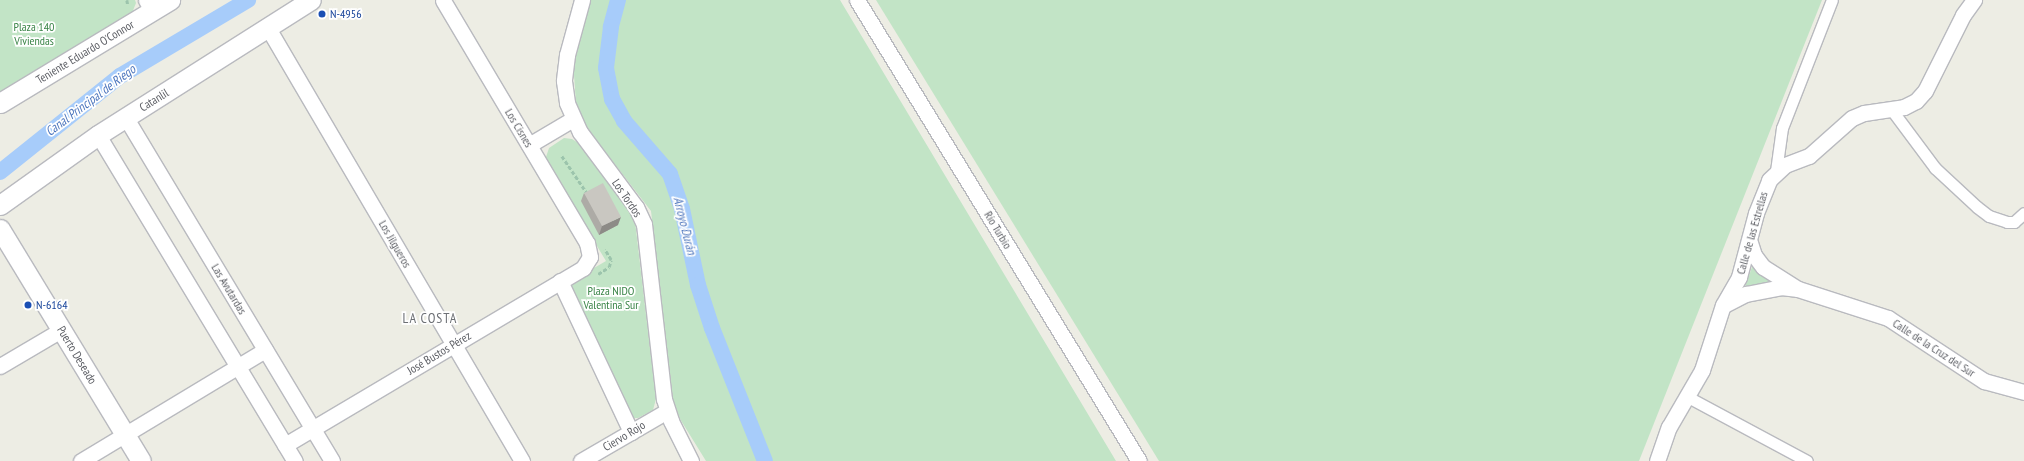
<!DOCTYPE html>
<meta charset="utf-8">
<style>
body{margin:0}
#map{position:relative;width:2024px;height:461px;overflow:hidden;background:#edede4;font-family:"PT Sans Narrow",sans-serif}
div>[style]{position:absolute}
.green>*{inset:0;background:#c2e4c6}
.canal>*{height:16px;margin:-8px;padding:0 8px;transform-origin:8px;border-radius:8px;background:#a7ccfa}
.path>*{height:2.5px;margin-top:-1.25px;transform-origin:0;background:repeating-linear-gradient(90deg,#9cc4ac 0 4px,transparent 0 6px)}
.roads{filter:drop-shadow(1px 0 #b9babf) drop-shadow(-1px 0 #b9babf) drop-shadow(0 1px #b9babf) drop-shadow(0 -1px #b9babf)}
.pedestrian>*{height:11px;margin:-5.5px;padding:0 5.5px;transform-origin:5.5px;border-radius:5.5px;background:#fff}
.minor>*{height:15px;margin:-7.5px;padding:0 7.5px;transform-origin:7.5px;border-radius:7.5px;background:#fff}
.tertiary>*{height:19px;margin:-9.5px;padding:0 9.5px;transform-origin:9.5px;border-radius:9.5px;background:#fff}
.wall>*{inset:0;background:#adaba6}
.shaded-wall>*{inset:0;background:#8d8b87}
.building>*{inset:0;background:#c9c7c1}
.dots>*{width:11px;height:11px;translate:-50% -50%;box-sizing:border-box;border:2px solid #fff;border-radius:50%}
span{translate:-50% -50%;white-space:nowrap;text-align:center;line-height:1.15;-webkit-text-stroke:3.5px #fff;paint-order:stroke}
.transit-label{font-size:12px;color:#164399}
.left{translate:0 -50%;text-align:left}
.park-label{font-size:12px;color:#3a8447}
.street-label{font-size:12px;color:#5c5e64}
.water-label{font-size:13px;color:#4b74bc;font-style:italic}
.quarter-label{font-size:14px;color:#6d7075;letter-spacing:1px}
</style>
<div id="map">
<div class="green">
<i style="clip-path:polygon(0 0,135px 0,136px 3px,132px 13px,0 94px)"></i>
<i style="clip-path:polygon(589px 0,840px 0,1116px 461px,706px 461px,680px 419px,673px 399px,651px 211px,583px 123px,576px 104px,573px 60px)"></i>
<i style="clip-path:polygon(876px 0,1822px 0,1639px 461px,1159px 461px)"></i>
<i style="clip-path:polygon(564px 138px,572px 139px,580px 144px,628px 208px,635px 221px,656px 399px,653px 410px,638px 418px,632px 418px,570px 286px,575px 279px,606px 261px,548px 165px,546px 157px,549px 148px)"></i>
<i style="clip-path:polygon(1753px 264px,1778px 284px,1744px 290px)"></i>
</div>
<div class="canal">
<i style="left:618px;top:0;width:28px;rotate:105deg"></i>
<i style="left:611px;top:27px;width:41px;rotate:97deg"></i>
<i style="left:606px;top:68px;width:32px;rotate:79deg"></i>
<i style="left:612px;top:99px;width:25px;rotate:61deg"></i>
<i style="left:624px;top:121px;width:70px;rotate:49deg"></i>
<i style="left:670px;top:174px;width:37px;rotate:71deg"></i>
<i style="left:682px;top:209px;width:78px;rotate:78.1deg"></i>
<i style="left:698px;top:285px;width:45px;rotate:72deg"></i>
<i style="left:712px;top:328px;width:143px;rotate:68.3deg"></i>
<i style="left:0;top:172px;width:154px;rotate:-38.7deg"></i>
<i style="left:120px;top:76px;width:149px;rotate:-30.7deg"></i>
</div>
<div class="path">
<i style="left:127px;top:0;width:5px;rotate:79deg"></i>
<i style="left:562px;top:156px;width:45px;rotate:56deg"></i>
<i style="left:598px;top:274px;width:13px;rotate:-32deg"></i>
<i style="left:609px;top:267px;width:7px;rotate:-74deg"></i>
<i style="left:611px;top:260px;width:12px;rotate:-121deg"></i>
</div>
<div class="roads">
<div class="pedestrian">
<i style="left:1891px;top:109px;width:74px;rotate:53.3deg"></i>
<i style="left:1935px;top:168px;width:57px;rotate:42.9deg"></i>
<i style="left:1977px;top:207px;width:15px;rotate:37deg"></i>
<i style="left:1989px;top:216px;width:19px;rotate:18deg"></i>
<i style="left:2007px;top:222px;width:7px"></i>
<i style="left:2014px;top:222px;width:13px;rotate:-42deg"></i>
<i style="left:1776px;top:171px;width:43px;rotate:-82.1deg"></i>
<i style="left:1782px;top:128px;width:137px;rotate:-68.7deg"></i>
<i style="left:1686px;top:396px;width:137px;rotate:28.2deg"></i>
</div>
<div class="minor">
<i style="left:146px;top:0;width:13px;rotate:61deg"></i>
<i style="left:582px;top:0;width:57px;rotate:105.3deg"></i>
<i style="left:567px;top:55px;width:26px;rotate:97deg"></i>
<i style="left:564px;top:81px;width:22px;rotate:82deg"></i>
<i style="left:567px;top:103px;width:32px;rotate:66deg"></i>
<i style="left:580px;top:132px;width:94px;rotate:53.3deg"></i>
<i style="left:636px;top:207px;width:19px;rotate:65deg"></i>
<i style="left:644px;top:224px;width:176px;rotate:83.5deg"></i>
<i style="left:664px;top:399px;width:23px;rotate:72deg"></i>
<i style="left:671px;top:421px;width:45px;rotate:63.4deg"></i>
<i style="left:857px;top:0;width:540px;rotate:58.55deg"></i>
<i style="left:268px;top:28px;width:502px;rotate:59.6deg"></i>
<i style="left:126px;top:118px;width:400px;rotate:59deg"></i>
<i style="left:98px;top:135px;width:381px;rotate:58.9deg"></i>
<i style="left:529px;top:145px;width:51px;rotate:-30.6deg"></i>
<i style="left:560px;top:281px;width:167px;rotate:64.8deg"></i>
<i style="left:1798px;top:289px;width:95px;rotate:17.9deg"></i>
<i style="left:1888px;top:318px;width:115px;rotate:33.3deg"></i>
<i style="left:1984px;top:381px;width:41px;rotate:15.4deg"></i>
<i style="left:1724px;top:305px;width:25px;rotate:-27deg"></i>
<i style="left:1746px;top:294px;width:36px;rotate:-11deg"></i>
<i style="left:1781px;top:287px;width:17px;rotate:7deg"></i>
<i style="left:1798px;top:289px;width:41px;rotate:-147.8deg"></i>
<i style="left:1763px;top:267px;width:15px;rotate:-127deg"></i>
<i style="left:1754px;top:255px;width:13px;rotate:-108deg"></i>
<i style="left:0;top:366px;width:71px;rotate:-30.5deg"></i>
<i style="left:285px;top:445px;width:347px;rotate:-30.7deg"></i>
<i style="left:583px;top:268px;width:13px;rotate:-58deg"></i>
<i style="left:590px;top:257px;width:14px;rotate:-102deg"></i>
<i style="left:587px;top:243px;width:282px;rotate:-120.7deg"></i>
<i style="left:81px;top:461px;width:215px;rotate:-31.1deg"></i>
<i style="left:581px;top:461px;width:99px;rotate:-30.2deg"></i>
<i style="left:1657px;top:461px;width:36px;rotate:-71deg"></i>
<i style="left:1669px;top:427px;width:66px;rotate:-59.9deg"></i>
<i style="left:1702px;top:370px;width:68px;rotate:-72.1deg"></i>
<i style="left:1723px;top:305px;width:32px;rotate:-60deg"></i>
<i style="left:1739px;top:277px;width:66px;rotate:-75.1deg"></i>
<i style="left:1756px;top:213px;width:35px;rotate:-68deg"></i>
<i style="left:1769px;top:180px;width:22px;rotate:-43deg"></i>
<i style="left:1785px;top:165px;width:26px;rotate:-21deg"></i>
<i style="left:1809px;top:156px;width:57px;rotate:-41.5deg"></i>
<i style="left:1852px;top:118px;width:13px;rotate:-23deg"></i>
<i style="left:1864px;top:113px;width:40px;rotate:-8.5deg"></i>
<i style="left:1904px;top:107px;width:13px;rotate:-27deg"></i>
<i style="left:1916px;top:101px;width:13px;rotate:-48deg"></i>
<i style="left:1925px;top:91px;width:85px;rotate:-63.4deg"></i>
<i style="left:1963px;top:15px;width:19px;rotate:-54deg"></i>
</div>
<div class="tertiary">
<i style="left:0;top:103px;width:199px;rotate:-31.2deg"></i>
<i style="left:0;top:205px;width:120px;rotate:-35.5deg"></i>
<i style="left:98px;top:135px;width:252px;rotate:-32.4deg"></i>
<i style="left:0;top:229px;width:271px;rotate:58.7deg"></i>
</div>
</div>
<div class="wall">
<i style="clip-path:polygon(584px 193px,618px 225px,599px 235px,581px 201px)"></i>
</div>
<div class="shaded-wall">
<i style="clip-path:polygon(621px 217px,618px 225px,599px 235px,602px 226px)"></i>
</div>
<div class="building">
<i style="clip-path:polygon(603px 183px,621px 217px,602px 226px,584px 193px)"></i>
</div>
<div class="dots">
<i style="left:322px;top:14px;background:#1a4fb4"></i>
<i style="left:28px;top:305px;background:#1a4fb4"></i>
</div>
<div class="transit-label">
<span class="left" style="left:330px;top:14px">N-4956</span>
<span class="left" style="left:36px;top:305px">N-6164</span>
</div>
<div class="park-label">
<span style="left:34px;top:34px">Plaza 140<br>Viviendas</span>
<span style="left:611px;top:298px">Plaza NIDO<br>Valentina Sur</span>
</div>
<div class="street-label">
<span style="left:85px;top:52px;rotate:-31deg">Teniente Eduardo O'Connor</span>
<span style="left:154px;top:100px;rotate:-32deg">Catanlil</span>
<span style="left:519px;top:128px;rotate:59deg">Los Cisnes</span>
<span style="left:627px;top:198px;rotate:56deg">Los Tordos</span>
<span style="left:998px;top:230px;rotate:59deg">Río Turbio</span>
<span style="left:1752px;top:233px;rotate:-74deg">Calle de las Estrellas</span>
<span style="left:395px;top:244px;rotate:60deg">Los Jilgueros</span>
<span style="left:229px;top:289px;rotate:59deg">Las Avutardas</span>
<span style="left:1934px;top:348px;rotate:33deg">Calle de la Cruz del Sur</span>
<span style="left:439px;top:353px;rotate:-31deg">José Bustos Pérez</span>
<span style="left:77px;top:355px;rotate:59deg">Puerto Deseado</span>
<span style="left:624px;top:436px;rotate:-31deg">Ciervo Rojo</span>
</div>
<div class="water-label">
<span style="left:91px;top:101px;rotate:-37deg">Canal Principal de Riego</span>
<span style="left:684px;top:226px;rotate:76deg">Arroyo Durán</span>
</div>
<div class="quarter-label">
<span style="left:430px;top:318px">LA COSTA</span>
</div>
</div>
